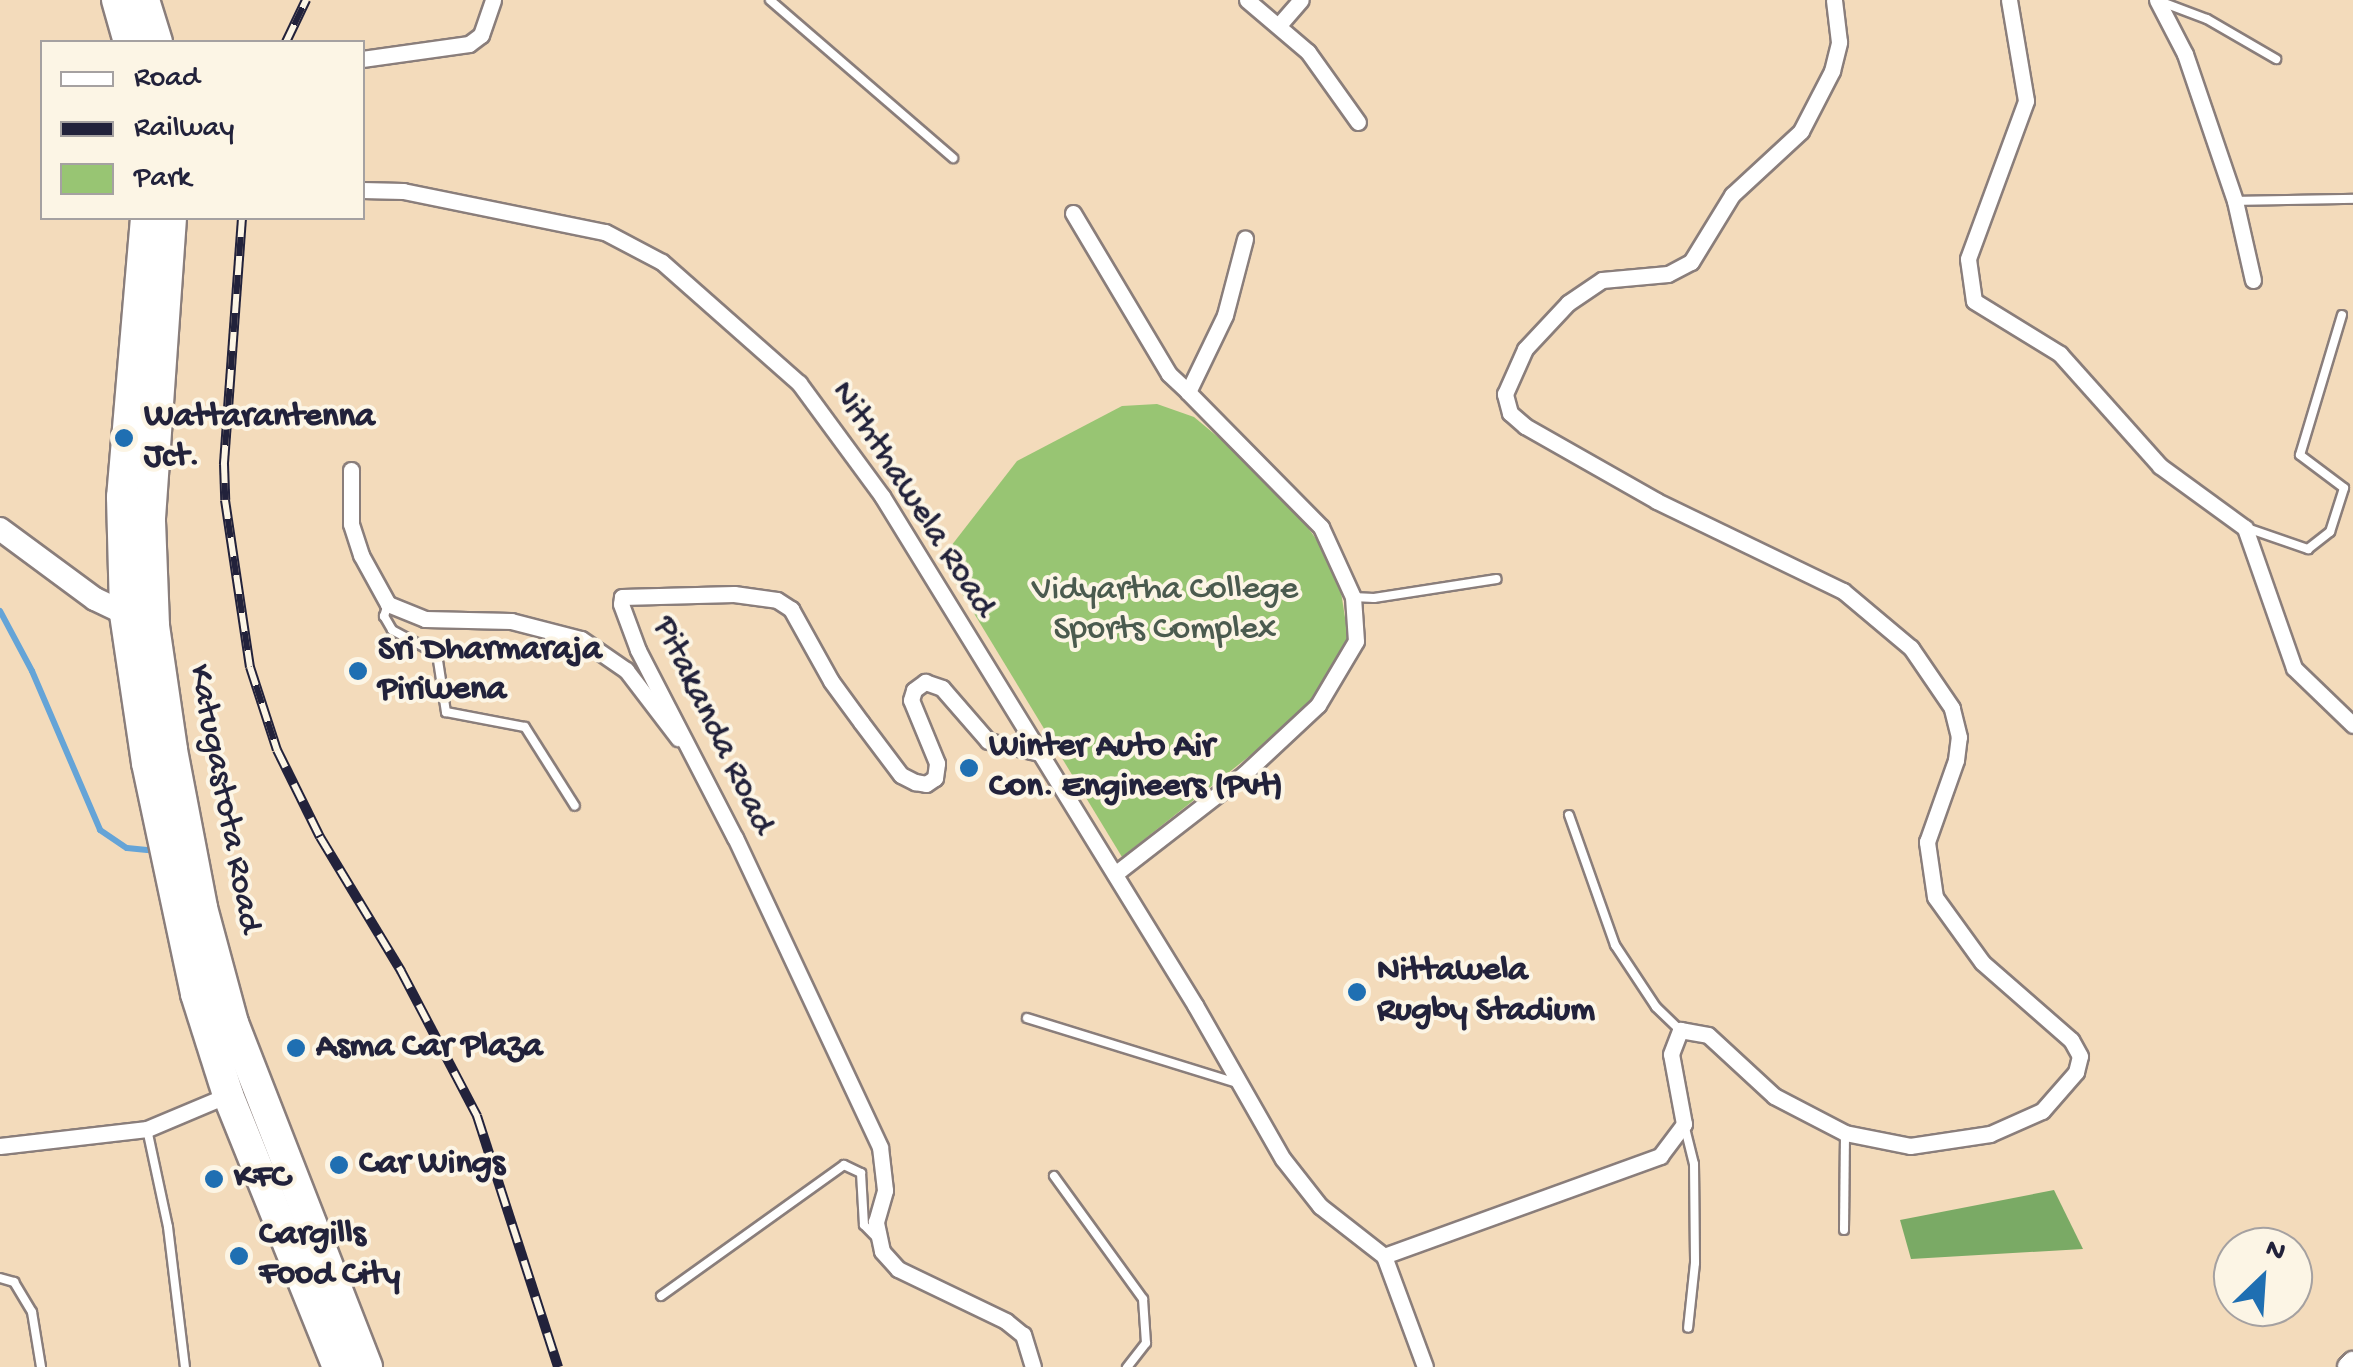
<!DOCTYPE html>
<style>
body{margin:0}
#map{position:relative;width:2353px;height:1367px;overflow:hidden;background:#f3dbbb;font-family:"Gochi Hand",sans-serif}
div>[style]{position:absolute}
.green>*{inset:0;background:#98c573}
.forest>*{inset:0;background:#7aaa65}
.stream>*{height:6px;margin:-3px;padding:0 3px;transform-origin:3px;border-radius:3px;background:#65a4d7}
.roads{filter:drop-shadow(2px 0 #8a7e7b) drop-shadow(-2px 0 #8a7e7b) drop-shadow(0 2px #8a7e7b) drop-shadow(0 -2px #8a7e7b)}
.lane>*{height:8px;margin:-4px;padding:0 4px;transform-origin:4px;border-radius:4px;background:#fff}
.street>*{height:15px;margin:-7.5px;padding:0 7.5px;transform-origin:7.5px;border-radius:7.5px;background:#fff}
.secondary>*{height:22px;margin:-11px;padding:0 11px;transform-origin:11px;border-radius:11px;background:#fff}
.highway>*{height:30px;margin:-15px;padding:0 15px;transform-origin:15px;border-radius:15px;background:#fff}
.rail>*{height:10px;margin-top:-5px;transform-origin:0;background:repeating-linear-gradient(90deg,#fcf5e5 0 19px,#22223b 0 38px);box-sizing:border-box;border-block:2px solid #22223b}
.dots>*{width:28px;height:28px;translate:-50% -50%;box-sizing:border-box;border:5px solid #fcf5e5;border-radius:50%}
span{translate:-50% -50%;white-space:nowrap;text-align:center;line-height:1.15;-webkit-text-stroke:8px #fcf5e5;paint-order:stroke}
.poi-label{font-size:35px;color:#22223b;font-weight:700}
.left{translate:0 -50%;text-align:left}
.street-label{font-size:35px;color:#22223b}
.park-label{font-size:35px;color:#4b5b4f}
.legend{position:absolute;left:40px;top:40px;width:325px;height:180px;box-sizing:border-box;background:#fcf5e5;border:2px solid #a5a1a1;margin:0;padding:12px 18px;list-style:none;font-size:30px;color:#22223b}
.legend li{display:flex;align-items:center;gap:20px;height:50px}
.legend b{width:50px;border:2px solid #a5a1a1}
.north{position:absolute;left:2213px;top:1227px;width:100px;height:100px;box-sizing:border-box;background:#fcf5e5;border:2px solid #a5a1a1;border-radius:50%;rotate:25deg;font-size:28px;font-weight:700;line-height:40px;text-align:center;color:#22223b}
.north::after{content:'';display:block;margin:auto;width:35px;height:45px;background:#1f6fb2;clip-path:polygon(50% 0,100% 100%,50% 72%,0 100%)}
</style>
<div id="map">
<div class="green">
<i style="clip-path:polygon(1157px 404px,1194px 417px,1278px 487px,1325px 551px,1341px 592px,1349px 643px,1327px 684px,1300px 716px,1122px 857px,941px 559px,1017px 461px,1122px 406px)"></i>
</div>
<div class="forest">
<i style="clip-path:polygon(2054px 1190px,2083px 1249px,1911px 1259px,1900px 1220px)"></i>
</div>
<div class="stream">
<i style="left:0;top:611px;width:68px;rotate:61.9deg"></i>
<i style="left:32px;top:671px;width:173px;rotate:66.8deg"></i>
<i style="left:100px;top:830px;width:32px;rotate:34deg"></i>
<i style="left:127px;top:848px;width:20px;rotate:6deg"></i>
</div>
<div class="roads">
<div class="lane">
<i style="left:770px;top:0;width:242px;rotate:40.8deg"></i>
<i style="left:2159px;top:1px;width:51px;rotate:20.6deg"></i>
<i style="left:2207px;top:19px;width:80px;rotate:30.1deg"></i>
<i style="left:2235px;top:201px;width:118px;rotate:-1deg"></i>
<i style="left:2247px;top:528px;width:65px;rotate:19deg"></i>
<i style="left:2308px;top:549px;width:28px;rotate:-38deg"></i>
<i style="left:2330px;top:532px;width:46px;rotate:-72.3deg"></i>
<i style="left:2344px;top:488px;width:55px;rotate:-143.1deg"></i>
<i style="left:2300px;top:455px;width:146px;rotate:-73.3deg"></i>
<i style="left:1353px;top:597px;width:21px;rotate:3deg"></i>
<i style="left:1374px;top:598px;width:124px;rotate:-8.8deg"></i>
<i style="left:388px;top:604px;width:13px;rotate:108deg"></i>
<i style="left:384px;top:616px;width:16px;rotate:60deg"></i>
<i style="left:392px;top:630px;width:51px;rotate:28.1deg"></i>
<i style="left:437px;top:654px;width:59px;rotate:81.2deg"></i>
<i style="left:446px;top:712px;width:80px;rotate:10.8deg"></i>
<i style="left:525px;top:727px;width:93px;rotate:57.7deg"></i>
<i style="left:1569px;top:815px;width:138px;rotate:70.5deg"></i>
<i style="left:1615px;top:945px;width:74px;rotate:56.5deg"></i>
<i style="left:1656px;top:1007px;width:33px;rotate:44deg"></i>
<i style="left:1027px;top:1018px;width:220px;rotate:17.2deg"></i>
<i style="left:1684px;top:1124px;width:41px;rotate:76deg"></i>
<i style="left:1694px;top:1164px;width:99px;rotate:89.4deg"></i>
<i style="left:1695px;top:1263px;width:65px;rotate:96.1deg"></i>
<i style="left:147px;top:1129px;width:100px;rotate:77.9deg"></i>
<i style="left:168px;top:1227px;width:141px;rotate:83.1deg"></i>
<i style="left:1054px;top:1176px;width:152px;rotate:54.1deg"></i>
<i style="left:1143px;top:1299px;width:44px;rotate:86.1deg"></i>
<i style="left:1146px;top:1343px;width:31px;rotate:128deg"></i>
<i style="left:1844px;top:1230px;width:97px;rotate:-89.4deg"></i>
<i style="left:0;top:1278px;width:15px;rotate:16deg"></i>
<i style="left:14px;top:1282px;width:35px;rotate:59deg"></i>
<i style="left:32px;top:1312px;width:56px;rotate:80.7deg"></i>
<i style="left:661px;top:1296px;width:225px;rotate:-35.6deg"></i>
<i style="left:844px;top:1165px;width:19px;rotate:25deg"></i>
<i style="left:861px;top:1173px;width:52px;rotate:86.7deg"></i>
<i style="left:864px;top:1225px;width:16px;rotate:45deg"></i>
</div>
<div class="street">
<i style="left:1247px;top:0;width:80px;rotate:40.4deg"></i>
<i style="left:1308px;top:52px;width:86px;rotate:54.5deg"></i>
<i style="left:2009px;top:0;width:102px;rotate:80.4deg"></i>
<i style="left:2026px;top:101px;width:168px;rotate:110.2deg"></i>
<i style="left:1968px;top:259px;width:42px;rotate:81.9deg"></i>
<i style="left:1974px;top:301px;width:101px;rotate:31.6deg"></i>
<i style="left:2060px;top:354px;width:150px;rotate:48.2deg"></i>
<i style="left:2160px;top:466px;width:105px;rotate:36.1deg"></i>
<i style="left:2245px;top:528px;width:148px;rotate:70.7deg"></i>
<i style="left:2294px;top:668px;width:82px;rotate:44deg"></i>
<i style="left:2157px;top:0;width:61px;rotate:62.6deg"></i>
<i style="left:2185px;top:54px;width:155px;rotate:71.2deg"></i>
<i style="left:2235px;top:201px;width:81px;rotate:77.2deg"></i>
<i style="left:1279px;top:25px;width:33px;rotate:-49deg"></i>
<i style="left:362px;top:59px;width:108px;rotate:-8deg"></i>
<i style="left:469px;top:44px;width:15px;rotate:-37deg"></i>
<i style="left:481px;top:35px;width:37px;rotate:-71deg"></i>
<i style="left:362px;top:190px;width:41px;rotate:1.4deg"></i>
<i style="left:403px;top:191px;width:206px;rotate:11.5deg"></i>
<i style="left:605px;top:232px;width:64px;rotate:27.8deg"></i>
<i style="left:662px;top:262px;width:183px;rotate:41.5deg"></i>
<i style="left:799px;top:383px;width:140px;rotate:53.7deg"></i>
<i style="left:882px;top:496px;width:598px;rotate:58.41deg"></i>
<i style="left:1195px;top:1005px;width:177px;rotate:60.3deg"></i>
<i style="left:1283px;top:1159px;width:60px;rotate:51.8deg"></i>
<i style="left:1320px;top:1206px;width:81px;rotate:38deg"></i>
<i style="left:1384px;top:1256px;width:118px;rotate:69.7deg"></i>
<i style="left:1073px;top:213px;width:187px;rotate:59.2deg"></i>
<i style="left:1169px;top:374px;width:26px;rotate:43deg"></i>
<i style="left:351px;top:470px;width:54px;rotate:90deg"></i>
<i style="left:351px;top:524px;width:33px;rotate:72deg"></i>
<i style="left:361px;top:555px;width:56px;rotate:61.1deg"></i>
<i style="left:388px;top:604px;width:40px;rotate:22deg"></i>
<i style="left:425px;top:619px;width:86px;rotate:1.3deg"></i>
<i style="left:511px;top:621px;width:72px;rotate:14.4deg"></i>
<i style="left:581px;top:639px;width:55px;rotate:34.6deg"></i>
<i style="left:626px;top:670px;width:86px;rotate:52.6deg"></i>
<i style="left:1115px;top:874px;width:163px;rotate:-37.8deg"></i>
<i style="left:1244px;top:774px;width:101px;rotate:-43deg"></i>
<i style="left:1318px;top:705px;width:74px;rotate:-59.3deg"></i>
<i style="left:1356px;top:641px;width:44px;rotate:-93.9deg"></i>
<i style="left:1353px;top:597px;width:77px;rotate:-114.6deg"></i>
<i style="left:1321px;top:527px;width:190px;rotate:-134.6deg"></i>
<i style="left:1188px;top:392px;width:85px;rotate:-64.3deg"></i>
<i style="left:1225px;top:315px;width:79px;rotate:-75.3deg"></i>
<i style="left:0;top:1146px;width:148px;rotate:-6.6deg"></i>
<i style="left:147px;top:1129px;width:88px;rotate:-22.8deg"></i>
<i style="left:1384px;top:1256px;width:294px;rotate:-19.9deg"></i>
<i style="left:1660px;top:1156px;width:40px;rotate:-53deg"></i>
<i style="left:1684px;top:1124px;width:71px;rotate:-100.5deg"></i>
<i style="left:1671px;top:1054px;width:26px;rotate:-69deg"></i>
<i style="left:1680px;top:1030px;width:28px;rotate:10deg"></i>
<i style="left:1708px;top:1035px;width:90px;rotate:42.7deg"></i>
<i style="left:1774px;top:1096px;width:80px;rotate:27.5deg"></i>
<i style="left:1845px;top:1133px;width:66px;rotate:11.3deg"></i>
<i style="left:1910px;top:1146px;width:81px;rotate:-8.5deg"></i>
<i style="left:1990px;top:1134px;width:57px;rotate:-23.9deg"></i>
<i style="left:2042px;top:1111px;width:52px;rotate:-48.9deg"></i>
<i style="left:2076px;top:1072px;width:16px;rotate:-76deg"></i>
<i style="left:2080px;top:1056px;width:18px;rotate:-119deg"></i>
<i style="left:2071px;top:1040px;width:118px;rotate:-138.8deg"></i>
<i style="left:1982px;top:962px;width:80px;rotate:-125.9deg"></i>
<i style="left:1935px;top:897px;width:56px;rotate:-98.3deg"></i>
<i style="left:1927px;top:842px;width:87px;rotate:-70.5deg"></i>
<i style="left:1956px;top:760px;width:23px;rotate:-83deg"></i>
<i style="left:1959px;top:737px;width:30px;rotate:-104deg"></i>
<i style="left:1952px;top:708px;width:73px;rotate:-124.3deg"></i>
<i style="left:1911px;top:648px;width:89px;rotate:-140deg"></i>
<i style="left:1843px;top:591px;width:207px;rotate:-154.2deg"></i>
<i style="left:1657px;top:501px;width:152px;rotate:-150.4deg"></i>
<i style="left:1525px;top:426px;width:20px;rotate:-139deg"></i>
<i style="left:1510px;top:413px;width:20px;rotate:-105deg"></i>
<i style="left:1505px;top:394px;width:49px;rotate:-66deg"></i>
<i style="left:1525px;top:349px;width:63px;rotate:-46.9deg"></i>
<i style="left:1568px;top:303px;width:41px;rotate:-34.1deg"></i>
<i style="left:1602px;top:280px;width:66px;rotate:-5.2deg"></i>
<i style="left:1668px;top:274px;width:26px;rotate:-28deg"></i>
<i style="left:1691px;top:262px;width:79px;rotate:-58.5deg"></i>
<i style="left:1732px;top:195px;width:94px;rotate:-42.8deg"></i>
<i style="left:1801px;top:131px;width:68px;rotate:-62.7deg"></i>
<i style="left:1832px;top:71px;width:30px;rotate:-76deg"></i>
<i style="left:1839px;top:42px;width:42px;rotate:-96.8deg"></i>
<i style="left:1033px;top:1367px;width:34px;rotate:-107deg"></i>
<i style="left:1023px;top:1335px;width:22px;rotate:-141deg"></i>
<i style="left:1006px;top:1321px;width:120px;rotate:-154.3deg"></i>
<i style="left:898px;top:1269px;width:24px;rotate:-132deg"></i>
<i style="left:882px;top:1251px;width:30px;rotate:-102deg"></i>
<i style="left:876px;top:1222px;width:33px;rotate:-74deg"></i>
<i style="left:885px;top:1190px;width:43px;rotate:-96.6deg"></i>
<i style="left:880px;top:1147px;width:341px;rotate:-115.1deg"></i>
<i style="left:735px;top:838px;width:212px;rotate:-117.3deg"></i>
<i style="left:638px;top:650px;width:49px;rotate:-110.3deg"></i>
<i style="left:621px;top:604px;width:7px;rotate:-82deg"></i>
<i style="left:622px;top:597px;width:112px;rotate:-1.5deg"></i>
<i style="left:734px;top:594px;width:43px;rotate:7.9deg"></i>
<i style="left:777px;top:600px;width:17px;rotate:33deg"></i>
<i style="left:791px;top:609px;width:82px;rotate:60.9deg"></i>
<i style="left:831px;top:681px;width:51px;rotate:53.8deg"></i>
<i style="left:861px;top:722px;width:66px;rotate:53deg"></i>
<i style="left:901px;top:775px;width:16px;rotate:27deg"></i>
<i style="left:915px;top:782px;width:11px;rotate:10deg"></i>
<i style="left:926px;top:784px;width:11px;rotate:-34deg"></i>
<i style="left:935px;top:778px;width:15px;rotate:-82deg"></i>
<i style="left:937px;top:763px;width:68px;rotate:-112.4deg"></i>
<i style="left:911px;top:700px;width:10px;rotate:-73deg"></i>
<i style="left:914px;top:690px;width:14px;rotate:-36deg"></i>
<i style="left:925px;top:682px;width:18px;rotate:19deg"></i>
<i style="left:942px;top:688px;width:70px;rotate:49deg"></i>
<i style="left:988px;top:741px;width:53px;rotate:13deg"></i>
</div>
<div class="secondary">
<i style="left:0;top:529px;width:118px;rotate:36.4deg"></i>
<i style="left:95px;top:599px;width:47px;rotate:25.5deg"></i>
<i style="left:2349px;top:1367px;width:6px;rotate:-45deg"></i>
</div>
<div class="highway">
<i style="left:117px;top:0;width:44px;rotate:74.1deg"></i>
<i style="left:144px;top:0;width:44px;rotate:72.8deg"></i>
<i style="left:146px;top:218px;width:280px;rotate:94.9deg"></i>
<i style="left:122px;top:497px;width:117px;rotate:88.5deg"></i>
<i style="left:125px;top:614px;width:151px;rotate:81.6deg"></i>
<i style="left:147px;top:763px;width:236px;rotate:78deg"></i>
<i style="left:196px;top:994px;width:106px;rotate:72.4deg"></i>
<i style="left:228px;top:1095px;width:293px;rotate:68deg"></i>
<i style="left:171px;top:218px;width:304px;rotate:94deg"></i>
<i style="left:150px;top:521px;width:105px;rotate:87.8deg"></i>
<i style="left:154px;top:626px;width:125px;rotate:81.7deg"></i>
<i style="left:172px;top:750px;width:161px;rotate:79.2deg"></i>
<i style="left:202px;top:908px;width:119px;rotate:74.9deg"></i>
<i style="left:233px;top:1023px;width:369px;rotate:68.7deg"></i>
</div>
</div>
<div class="rail">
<i style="left:286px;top:42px;width:47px;rotate:-64.5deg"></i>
<i style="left:242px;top:218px;width:247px;rotate:94.2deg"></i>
<i style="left:224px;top:464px;width:36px;rotate:88deg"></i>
<i style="left:225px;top:500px;width:169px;rotate:81.5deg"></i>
<i style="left:250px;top:667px;width:87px;rotate:72deg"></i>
<i style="left:277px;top:750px;width:97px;rotate:63.7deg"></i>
<i style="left:320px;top:837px;width:157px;rotate:58.8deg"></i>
<i style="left:401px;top:971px;width:164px;rotate:62.3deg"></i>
<i style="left:477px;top:1116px;width:264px;rotate:72.1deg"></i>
</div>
<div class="dots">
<i style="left:124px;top:438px;background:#1f6fb2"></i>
<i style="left:358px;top:671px;background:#1f6fb2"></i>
<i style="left:969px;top:768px;background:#1f6fb2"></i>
<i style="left:1357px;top:992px;background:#1f6fb2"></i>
<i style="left:296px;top:1048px;background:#1f6fb2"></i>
<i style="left:339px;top:1165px;background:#1f6fb2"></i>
<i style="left:214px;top:1179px;background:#1f6fb2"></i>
<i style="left:239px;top:1256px;background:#1f6fb2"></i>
</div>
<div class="poi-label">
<span class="left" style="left:144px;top:438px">Wattarantenna<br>Jct.</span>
<span class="left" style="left:378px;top:671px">Sri Dharmaraja<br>Piriwena</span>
<span class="left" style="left:989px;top:768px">Winter Auto Air<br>Con. Engineers (Pvt)</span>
<span class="left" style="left:1377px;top:992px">Nittawela<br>Rugby Stadium</span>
<span class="left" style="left:316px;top:1048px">Asma Car Plaza</span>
<span class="left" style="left:359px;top:1165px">Car Wings</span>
<span class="left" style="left:234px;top:1179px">KFC</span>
<span class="left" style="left:259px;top:1256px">Cargills<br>Food City</span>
</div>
<div class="street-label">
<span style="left:912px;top:500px;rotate:57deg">Niththawela Road</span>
<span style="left:712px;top:726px;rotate:64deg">Pitakanda Road</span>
<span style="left:223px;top:799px;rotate:79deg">Katugastota Road</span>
</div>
<div class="park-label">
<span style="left:1165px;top:611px">Vidyartha College<br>Sports Complex</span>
</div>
<ul class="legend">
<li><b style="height:12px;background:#fff"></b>Road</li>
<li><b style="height:12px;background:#22223b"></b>Railway</li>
<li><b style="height:28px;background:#98c573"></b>Park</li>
</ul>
<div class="north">N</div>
</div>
